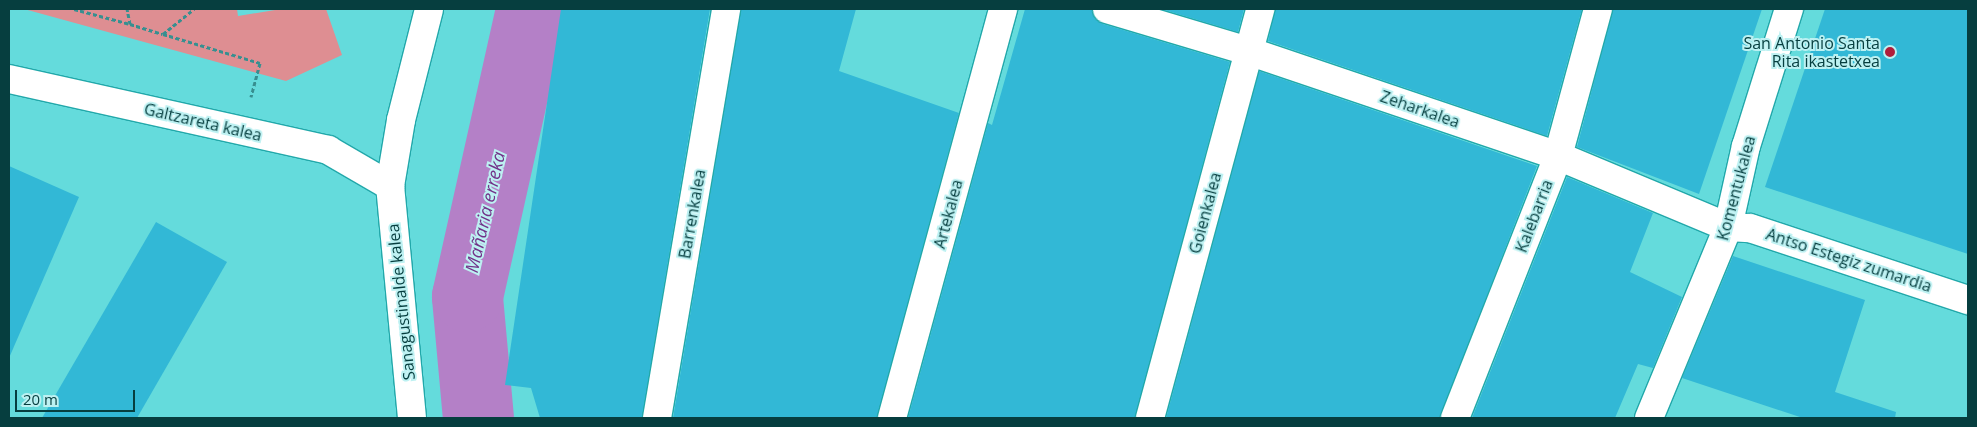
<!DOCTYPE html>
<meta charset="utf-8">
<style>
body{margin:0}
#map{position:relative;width:1977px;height:427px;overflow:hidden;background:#64dbdc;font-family:"Open Sans",sans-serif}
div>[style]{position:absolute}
.green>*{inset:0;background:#de8e92}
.river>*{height:71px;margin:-35.5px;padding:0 35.5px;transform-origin:35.5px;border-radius:35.5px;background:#b480c7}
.building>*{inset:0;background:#32b8d6}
.path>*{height:3px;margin-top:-1.5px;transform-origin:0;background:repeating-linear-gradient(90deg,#378f90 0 4px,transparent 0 6.5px)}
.roads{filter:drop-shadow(1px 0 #22a8aa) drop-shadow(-1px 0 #22a8aa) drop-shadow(0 1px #22a8aa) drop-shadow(0 -1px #22a8aa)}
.minor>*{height:28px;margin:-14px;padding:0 14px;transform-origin:14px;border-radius:14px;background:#fff}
.dots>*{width:14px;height:14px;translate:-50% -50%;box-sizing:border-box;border:2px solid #bdf1f2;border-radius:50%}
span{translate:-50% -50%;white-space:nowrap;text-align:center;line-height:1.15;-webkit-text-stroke:4px #bdf1f2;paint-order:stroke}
.poi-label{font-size:16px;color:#063e3f}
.right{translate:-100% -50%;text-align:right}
.street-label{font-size:16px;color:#063e3f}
.water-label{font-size:18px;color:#723288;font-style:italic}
.frame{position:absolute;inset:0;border:10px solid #063e3f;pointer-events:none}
.scale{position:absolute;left:15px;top:390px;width:120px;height:22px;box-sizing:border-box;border:2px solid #063e3f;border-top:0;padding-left:6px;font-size:15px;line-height:18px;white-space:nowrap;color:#063e3f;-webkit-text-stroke:4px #bdf1f2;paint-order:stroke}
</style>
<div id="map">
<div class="green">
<i style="clip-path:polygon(24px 9px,237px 9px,238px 16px,281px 9px,326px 9px,342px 55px,286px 81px)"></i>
</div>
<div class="river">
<i style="left:478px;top:418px;width:122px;rotate:-95.2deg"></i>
<i style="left:467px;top:296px;width:294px;rotate:-77.4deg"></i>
</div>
<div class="building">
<i style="clip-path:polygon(561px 9px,710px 9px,642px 418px,540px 418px,531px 388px,505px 385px)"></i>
<i style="clip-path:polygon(741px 9px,856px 9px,839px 71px,959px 113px,877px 418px,673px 418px)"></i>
<i style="clip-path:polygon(1025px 9px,1092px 9px,1095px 19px,1103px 24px,1230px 62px,1135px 418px,908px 418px,988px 123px,992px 125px)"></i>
<i style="clip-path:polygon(1161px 9px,1244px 9px,1238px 32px)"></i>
<i style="clip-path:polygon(1275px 9px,1582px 9px,1547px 136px,1268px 41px)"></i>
<i style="clip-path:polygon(1613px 9px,1762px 9px,1699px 194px,1577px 147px)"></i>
<i style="clip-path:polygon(1825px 9px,1968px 9px,1968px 254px,1765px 187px)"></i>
<i style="clip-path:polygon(1259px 71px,1537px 166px,1440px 418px,1166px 418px)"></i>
<i style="clip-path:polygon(9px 166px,79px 197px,9px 358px)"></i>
<i style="clip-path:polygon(1567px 177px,1653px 213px,1630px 272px,1682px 297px,1653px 368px,1638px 364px,1615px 418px,1472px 418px)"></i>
<i style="clip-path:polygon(156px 222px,227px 262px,137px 418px,42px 418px)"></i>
<i style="clip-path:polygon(1733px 256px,1865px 300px,1835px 392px,1896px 412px,1895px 418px,1803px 418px,1682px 378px)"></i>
</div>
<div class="path">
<i style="left:74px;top:9px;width:58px;rotate:15deg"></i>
<i style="left:130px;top:24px;width:15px;rotate:-101deg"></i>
<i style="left:130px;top:24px;width:34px;rotate:17deg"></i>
<i style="left:163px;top:34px;width:40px;rotate:-39deg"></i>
<i style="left:163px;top:34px;width:101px;rotate:16.6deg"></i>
<i style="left:260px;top:63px;width:35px;rotate:105deg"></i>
</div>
<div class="roads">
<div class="minor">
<i style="left:1107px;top:9px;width:147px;rotate:16.6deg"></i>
<i style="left:1248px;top:51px;width:327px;rotate:18.7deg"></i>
<i style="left:1558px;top:156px;width:184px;rotate:22.7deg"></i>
<i style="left:1728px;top:227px;width:22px;rotate:3deg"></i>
<i style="left:1750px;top:228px;width:230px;rotate:18.3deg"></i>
<i style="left:9px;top:79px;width:327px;rotate:12.5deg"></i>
<i style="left:328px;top:150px;width:72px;rotate:30.1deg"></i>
<i style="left:412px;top:418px;width:233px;rotate:-95.4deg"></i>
<i style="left:390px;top:186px;width:67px;rotate:-80.5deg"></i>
<i style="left:401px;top:120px;width:114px;rotate:-75.8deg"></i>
<i style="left:657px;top:418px;width:415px;rotate:-80.4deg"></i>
<i style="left:892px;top:418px;width:424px;rotate:-74.8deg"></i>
<i style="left:1150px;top:418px;width:424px;rotate:-74.9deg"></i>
<i style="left:1455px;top:418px;width:282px;rotate:-68.5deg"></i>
<i style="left:1558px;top:156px;width:152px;rotate:-74.8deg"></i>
<i style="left:1649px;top:418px;width:207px;rotate:-67.5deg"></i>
<i style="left:1728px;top:227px;width:83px;rotate:-77.5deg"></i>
<i style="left:1746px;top:146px;width:144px;rotate:-72.6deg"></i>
</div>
</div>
<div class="dots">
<i style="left:1890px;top:52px;background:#b01d3b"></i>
</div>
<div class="poi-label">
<span class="right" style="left:1880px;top:52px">San Antonio Santa<br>Rita ikastetxea</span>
</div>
<div class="street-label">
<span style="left:1420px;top:109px;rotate:19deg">Zeharkalea</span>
<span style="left:203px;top:122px;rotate:13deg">Galtzareta kalea</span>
<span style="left:1736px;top:188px;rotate:-75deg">Komentukalea</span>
<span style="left:1205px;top:213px;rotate:-75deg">Goienkalea</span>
<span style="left:692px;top:214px;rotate:-80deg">Barrenkalea</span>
<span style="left:948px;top:214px;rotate:-75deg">Artekalea</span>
<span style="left:1534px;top:216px;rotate:-69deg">Kalebarria</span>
<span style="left:1849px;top:260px;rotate:18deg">Antso Estegiz zumardia</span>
<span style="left:401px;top:302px;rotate:-96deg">Sanagustinalde kalea</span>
</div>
<div class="water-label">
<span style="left:485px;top:212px;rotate:-77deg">Mañaria erreka</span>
</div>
<div class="frame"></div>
<div class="scale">20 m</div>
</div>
